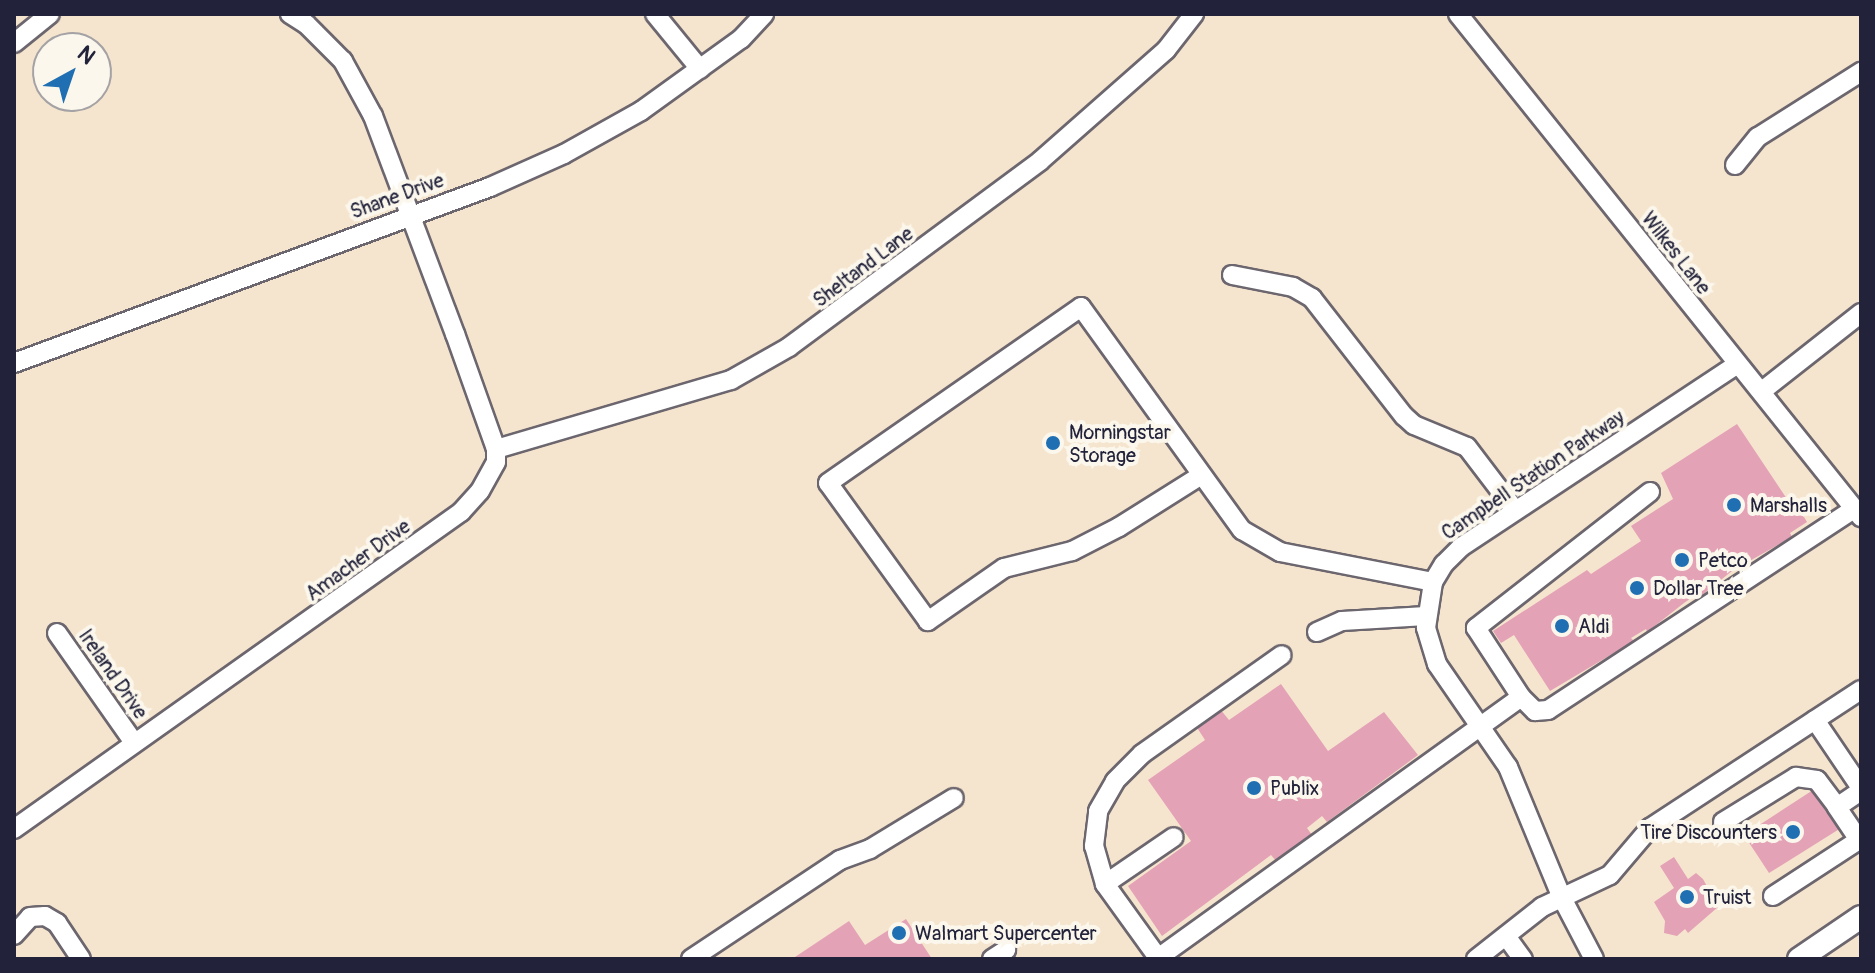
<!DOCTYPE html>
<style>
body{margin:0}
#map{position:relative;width:1875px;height:973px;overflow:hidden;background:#f6e5ce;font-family:Pangolin,sans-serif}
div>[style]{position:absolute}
.building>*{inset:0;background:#e4a2b7}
.roads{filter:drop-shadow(2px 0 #6c666e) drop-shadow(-2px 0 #6c666e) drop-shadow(0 2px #6c666e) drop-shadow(0 -2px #6c666e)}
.minor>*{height:18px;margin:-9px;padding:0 9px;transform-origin:9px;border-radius:9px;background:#fff}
.major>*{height:22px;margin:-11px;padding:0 11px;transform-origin:11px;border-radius:11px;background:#fff}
.dots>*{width:22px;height:22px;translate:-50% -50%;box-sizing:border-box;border:4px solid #fbf7ec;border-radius:50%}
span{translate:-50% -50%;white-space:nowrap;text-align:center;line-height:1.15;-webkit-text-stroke:8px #fbf7ec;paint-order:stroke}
.street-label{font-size:20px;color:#22223b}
.poi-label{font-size:20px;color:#22223b}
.left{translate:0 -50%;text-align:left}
.right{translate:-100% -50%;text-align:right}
.frame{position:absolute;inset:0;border:16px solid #22223b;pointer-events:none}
.north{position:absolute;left:32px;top:32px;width:80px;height:80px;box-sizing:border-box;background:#fbf7ec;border:2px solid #a4a2a5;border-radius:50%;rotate:40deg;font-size:22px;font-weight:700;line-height:32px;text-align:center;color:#22223b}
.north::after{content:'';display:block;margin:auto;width:28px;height:36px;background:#1f6fb2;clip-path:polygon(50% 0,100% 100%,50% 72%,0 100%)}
</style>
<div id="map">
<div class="building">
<i style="clip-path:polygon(1737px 424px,1797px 514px,1801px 512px,1807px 522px,1790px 533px,1792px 537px,1732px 571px,1697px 599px,1694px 596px,1684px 603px,1647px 632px,1646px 629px,1631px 638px,1634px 641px,1550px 691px,1514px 635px,1501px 643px,1493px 631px,1587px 570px,1591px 574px,1641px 541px,1631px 526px,1673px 499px,1661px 473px)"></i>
<i style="clip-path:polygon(1281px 684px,1328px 751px,1384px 712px,1418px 755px,1327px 822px,1322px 816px,1307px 828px,1312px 835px,1276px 861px,1271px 855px,1162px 936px,1128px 886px,1191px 841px,1148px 780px,1205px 740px,1196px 726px,1220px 709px,1229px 720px)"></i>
<i style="clip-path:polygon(1813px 790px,1841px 828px,1769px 873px,1744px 835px)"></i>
<i style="clip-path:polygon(1674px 857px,1688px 879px,1696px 873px,1703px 879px,1718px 907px,1688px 933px,1685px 929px,1677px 936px,1664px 933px,1665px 921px,1654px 902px,1674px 888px,1660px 866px)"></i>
<i style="clip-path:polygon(906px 919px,932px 959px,792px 959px,849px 921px,865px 945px)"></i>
</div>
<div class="roads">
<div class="minor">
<i style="left:655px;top:14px;width:71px;rotate:50.7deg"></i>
<i style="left:1458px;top:14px;width:645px;rotate:51.3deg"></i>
<i style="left:14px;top:43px;width:46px;rotate:-38.9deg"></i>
<i style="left:1735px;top:165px;width:36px;rotate:-51deg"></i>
<i style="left:1758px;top:137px;width:122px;rotate:-32.3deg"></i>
<i style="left:1232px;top:275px;width:62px;rotate:11.1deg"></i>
<i style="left:1293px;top:287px;width:22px;rotate:30deg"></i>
<i style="left:1312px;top:298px;width:150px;rotate:52.1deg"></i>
<i style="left:1404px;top:416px;width:13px;rotate:42deg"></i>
<i style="left:1414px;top:425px;width:57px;rotate:22.5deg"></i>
<i style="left:1467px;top:447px;width:79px;rotate:52.7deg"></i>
<i style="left:14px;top:363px;width:507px;rotate:-20.29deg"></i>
<i style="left:490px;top:187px;width:81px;rotate:-24deg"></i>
<i style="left:564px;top:154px;width:88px;rotate:-29.2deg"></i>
<i style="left:641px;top:111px;width:123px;rotate:-35.8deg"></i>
<i style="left:741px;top:39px;width:34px;rotate:-47deg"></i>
<i style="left:1762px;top:391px;width:126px;rotate:-38.2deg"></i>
<i style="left:496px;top:449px;width:245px;rotate:-16.4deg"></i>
<i style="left:731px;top:380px;width:67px;rotate:-29.6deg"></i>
<i style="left:789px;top:347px;width:312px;rotate:-36.5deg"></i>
<i style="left:1040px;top:161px;width:168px;rotate:-41.4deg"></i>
<i style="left:1166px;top:50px;width:46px;rotate:-52.1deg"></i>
<i style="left:1200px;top:476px;width:96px;rotate:147.8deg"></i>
<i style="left:1119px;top:527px;width:53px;rotate:152.9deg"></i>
<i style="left:1072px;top:551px;width:70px;rotate:166deg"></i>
<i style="left:1004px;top:568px;width:93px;rotate:145.1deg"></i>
<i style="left:928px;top:621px;width:170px;rotate:-125.9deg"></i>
<i style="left:828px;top:483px;width:308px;rotate:-34.8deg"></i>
<i style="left:1081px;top:307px;width:275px;rotate:54.2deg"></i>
<i style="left:1242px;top:530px;width:44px;rotate:30.1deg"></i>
<i style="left:1280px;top:552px;width:156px;rotate:11.1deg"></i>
<i style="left:1650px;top:492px;width:221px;rotate:142deg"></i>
<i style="left:1476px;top:628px;width:82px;rotate:56.9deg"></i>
<i style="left:1521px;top:697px;width:20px;rotate:45deg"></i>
<i style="left:1535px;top:711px;width:13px;rotate:-4deg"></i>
<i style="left:1548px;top:710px;width:366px;rotate:-33.3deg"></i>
<i style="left:1317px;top:632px;width:27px;rotate:-24deg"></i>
<i style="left:1342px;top:621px;width:84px;rotate:-3.4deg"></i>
<i style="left:57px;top:633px;width:132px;rotate:54.9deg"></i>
<i style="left:1815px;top:720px;width:82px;rotate:55.9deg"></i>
<i style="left:1723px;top:822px;width:86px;rotate:-31.7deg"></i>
<i style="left:1796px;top:777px;width:21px;rotate:8deg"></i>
<i style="left:1817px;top:780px;width:34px;rotate:53deg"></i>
<i style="left:1837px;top:807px;width:29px;rotate:-34deg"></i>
<i style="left:14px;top:829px;width:548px;rotate:-35.34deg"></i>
<i style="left:461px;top:512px;width:28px;rotate:-48deg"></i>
<i style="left:480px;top:491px;width:33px;rotate:-61deg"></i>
<i style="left:496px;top:462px;width:13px;rotate:-90deg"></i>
<i style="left:496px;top:449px;width:122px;rotate:-109.6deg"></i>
<i style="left:455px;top:334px;width:233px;rotate:-110.6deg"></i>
<i style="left:373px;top:116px;width:63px;rotate:-118.6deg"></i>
<i style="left:343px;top:61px;width:52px;rotate:-135deg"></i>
<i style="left:306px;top:24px;width:19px;rotate:-148deg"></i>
<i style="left:1105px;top:884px;width:83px;rotate:-34.3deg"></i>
<i style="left:1773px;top:896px;width:103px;rotate:-33.1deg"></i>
<i style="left:1859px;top:840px;width:40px;rotate:-124deg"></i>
<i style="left:14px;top:935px;width:24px;rotate:-48deg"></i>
<i style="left:30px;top:917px;width:15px;rotate:-4deg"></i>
<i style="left:45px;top:916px;width:14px;rotate:30deg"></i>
<i style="left:57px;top:923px;width:43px;rotate:56.3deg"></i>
<i style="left:1506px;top:936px;width:29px;rotate:54deg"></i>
<i style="left:1158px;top:958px;width:447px;rotate:-35.7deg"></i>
<i style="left:691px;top:959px;width:179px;rotate:-33.6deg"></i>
<i style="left:840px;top:860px;width:32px;rotate:-20deg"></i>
<i style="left:870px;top:849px;width:98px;rotate:-31.3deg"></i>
<i style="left:992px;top:959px;width:17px;rotate:-33deg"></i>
<i style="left:1159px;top:959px;width:92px;rotate:-125.8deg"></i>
<i style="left:1105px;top:884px;width:40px;rotate:-106deg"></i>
<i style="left:1094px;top:846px;width:35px;rotate:-83deg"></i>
<i style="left:1098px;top:811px;width:34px;rotate:-60deg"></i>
<i style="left:1115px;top:781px;width:38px;rotate:-45deg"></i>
<i style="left:1142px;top:754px;width:171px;rotate:-35.3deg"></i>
<i style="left:1476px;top:959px;width:84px;rotate:-38.2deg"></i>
<i style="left:1542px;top:907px;width:75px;rotate:-25.2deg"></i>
<i style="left:1610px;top:875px;width:62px;rotate:-49.6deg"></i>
<i style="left:1650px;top:828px;width:252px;rotate:-33.2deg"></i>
<i style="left:1594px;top:959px;width:69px;rotate:-117.7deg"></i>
<i style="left:1562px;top:898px;width:142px;rotate:-112.4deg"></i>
<i style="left:1508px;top:767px;width:125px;rotate:-124.6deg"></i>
<i style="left:1437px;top:664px;width:38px;rotate:-107deg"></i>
<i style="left:1426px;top:628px;width:47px;rotate:-81.3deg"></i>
<i style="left:1433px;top:582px;width:21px;rotate:-59deg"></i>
<i style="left:1444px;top:564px;width:24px;rotate:-45deg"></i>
<i style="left:1461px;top:547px;width:330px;rotate:-33.5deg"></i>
</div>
<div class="major">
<i style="left:1799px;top:959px;width:75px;rotate:-34.1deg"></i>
</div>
</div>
<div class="dots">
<i style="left:1053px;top:443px;background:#1f6fb2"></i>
<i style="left:1734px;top:505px;background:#1f6fb2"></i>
<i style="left:1682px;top:560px;background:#1f6fb2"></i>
<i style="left:1637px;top:588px;background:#1f6fb2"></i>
<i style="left:1562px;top:626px;background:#1f6fb2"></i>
<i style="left:1254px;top:788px;background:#1f6fb2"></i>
<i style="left:1793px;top:832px;background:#1f6fb2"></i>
<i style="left:1687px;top:897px;background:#1f6fb2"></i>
<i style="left:899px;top:933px;background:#1f6fb2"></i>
</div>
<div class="street-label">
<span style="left:397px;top:196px;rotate:-20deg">Shane Drive</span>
<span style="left:1676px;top:253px;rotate:52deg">Wilkes Lane</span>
<span style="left:863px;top:267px;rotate:-37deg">Sheltand Lane</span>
<span style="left:1533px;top:475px;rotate:-34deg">Campbell Station Parkway</span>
<span style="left:358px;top:560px;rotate:-36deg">Amacher Drive</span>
<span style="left:113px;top:674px;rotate:55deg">Ireland Drive</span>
</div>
<div class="poi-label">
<span class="left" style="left:1069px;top:444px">Morningstar<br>Storage</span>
<span class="left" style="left:1750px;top:505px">Marshalls</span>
<span class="left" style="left:1698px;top:560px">Petco</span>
<span class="left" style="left:1653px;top:588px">Dollar Tree</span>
<span class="left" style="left:1578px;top:626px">Aldi</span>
<span class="left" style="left:1270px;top:788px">Publix</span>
<span class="right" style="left:1777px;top:832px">Tire Discounters</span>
<span class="left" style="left:1703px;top:897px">Truist</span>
<span class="left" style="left:915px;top:933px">Walmart Supercenter</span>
</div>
<div class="frame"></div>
<div class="north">N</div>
</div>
